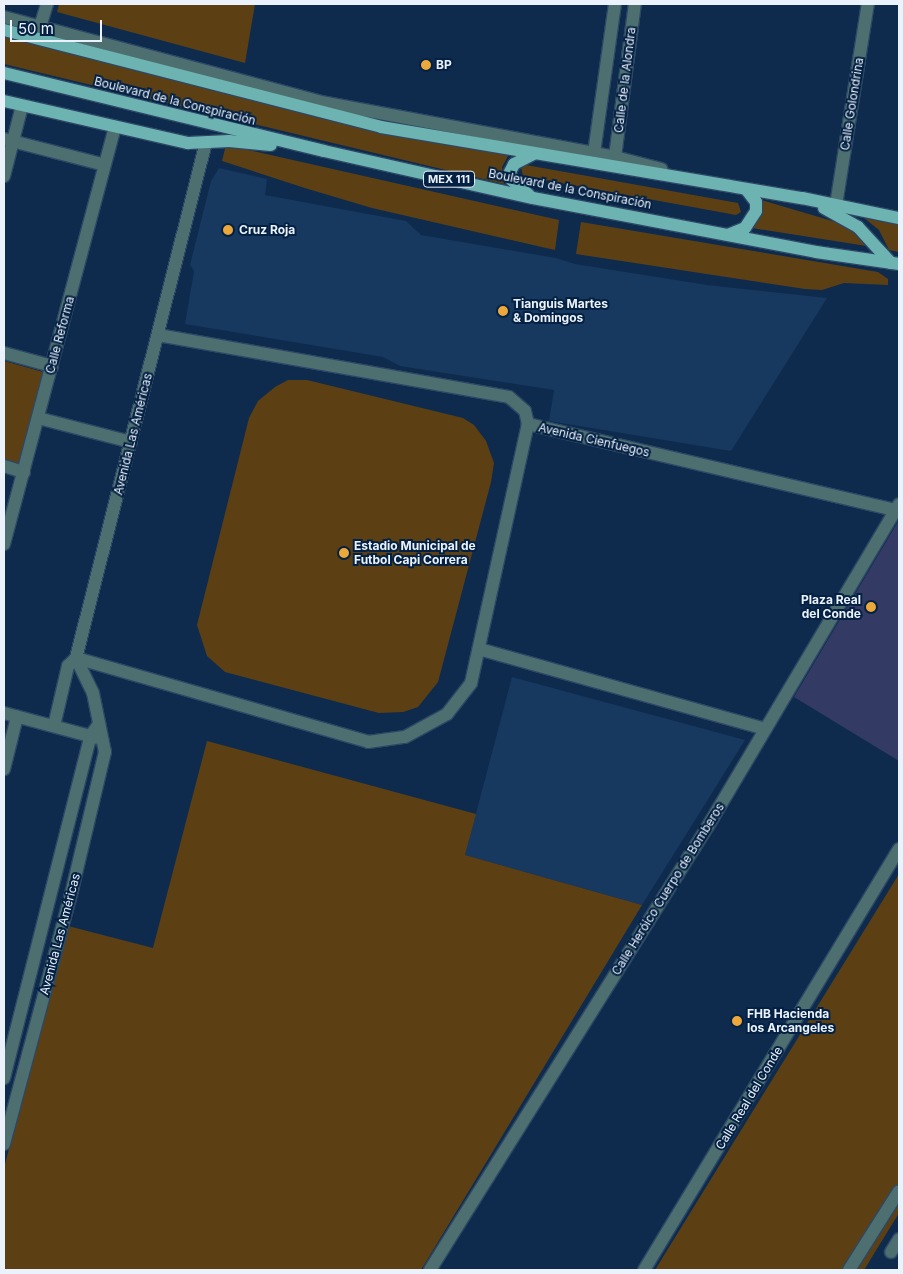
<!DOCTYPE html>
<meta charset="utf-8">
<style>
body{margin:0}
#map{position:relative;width:903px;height:1274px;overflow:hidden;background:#0e2b4e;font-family:Inter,sans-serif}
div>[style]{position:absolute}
.built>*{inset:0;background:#17385f}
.green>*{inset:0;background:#5c4014}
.building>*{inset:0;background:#333b65}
.roads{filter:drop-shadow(1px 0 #2d4766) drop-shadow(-1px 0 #2d4766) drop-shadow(0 1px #2d4766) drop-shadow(0 -1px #2d4766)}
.minor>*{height:12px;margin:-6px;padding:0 6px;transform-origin:6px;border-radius:6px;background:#4e6f6f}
.major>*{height:12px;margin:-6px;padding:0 6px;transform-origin:6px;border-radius:6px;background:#6db3b2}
.dots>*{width:14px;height:14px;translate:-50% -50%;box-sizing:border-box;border:2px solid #042143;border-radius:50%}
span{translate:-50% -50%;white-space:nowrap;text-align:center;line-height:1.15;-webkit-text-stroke:4px #042143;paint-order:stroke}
.shield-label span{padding:1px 4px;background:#042143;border:1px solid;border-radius:4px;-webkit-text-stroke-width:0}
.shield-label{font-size:11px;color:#ebf2fb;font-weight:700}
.poi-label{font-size:12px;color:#ebf2fb;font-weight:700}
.left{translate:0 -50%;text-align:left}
.right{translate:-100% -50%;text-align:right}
.street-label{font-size:12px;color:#ebf2fb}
.frame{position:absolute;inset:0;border:5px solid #ebf2fb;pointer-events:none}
.scale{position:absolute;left:10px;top:20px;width:92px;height:22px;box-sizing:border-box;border:2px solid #ebf2fb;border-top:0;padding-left:6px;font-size:15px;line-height:18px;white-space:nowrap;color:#ebf2fb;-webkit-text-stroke:4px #042143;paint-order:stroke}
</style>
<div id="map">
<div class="built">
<i style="clip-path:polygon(219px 168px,267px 179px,265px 195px,406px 221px,421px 235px,556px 258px,575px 264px,707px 285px,827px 298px,731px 451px,549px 421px,554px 390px,400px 366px,383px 357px,185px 324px,194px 271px,190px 265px,211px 181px)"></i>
<i style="clip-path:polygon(512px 677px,745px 740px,642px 905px,465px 855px)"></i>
</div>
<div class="green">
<i style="clip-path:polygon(59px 4px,255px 4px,245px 63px,57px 12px)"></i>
<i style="clip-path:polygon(4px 36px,312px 116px,509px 154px,502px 167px,504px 184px,4px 64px)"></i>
<i style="clip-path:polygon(226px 145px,559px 220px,555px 250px,372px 208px,308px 189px,222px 161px)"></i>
<i style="clip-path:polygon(526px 165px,738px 203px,741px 212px,736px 215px,523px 176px,521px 167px)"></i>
<i style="clip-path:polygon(758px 199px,839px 223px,861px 233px,873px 247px,752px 228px,761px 214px)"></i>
<i style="clip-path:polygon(858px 213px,899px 222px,899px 252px,889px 250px,879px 230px)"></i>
<i style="clip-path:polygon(581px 222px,878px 272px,888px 279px,888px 285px,844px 283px,822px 290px,805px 289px,576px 254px)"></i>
<i style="clip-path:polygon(4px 361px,43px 372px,20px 466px,4px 462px)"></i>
<i style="clip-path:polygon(288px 380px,307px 380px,463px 418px,474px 425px,486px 441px,494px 463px,491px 482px,438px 682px,418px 707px,403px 712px,379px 713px,225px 672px,207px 656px,197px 625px,249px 418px,258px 401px,275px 387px)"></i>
<i style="clip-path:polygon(207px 741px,476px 814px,465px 855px,642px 905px,421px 1270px,4px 1270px,4px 1168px,68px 926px,153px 948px)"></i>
<i style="clip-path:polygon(899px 874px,899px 1213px,864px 1270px,655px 1270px)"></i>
</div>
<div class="building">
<i style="clip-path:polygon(899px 520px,899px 761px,794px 697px)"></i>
</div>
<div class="roads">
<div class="minor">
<i style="left:4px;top:17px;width:328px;rotate:15deg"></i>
<i style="left:321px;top:102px;width:299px;rotate:10.6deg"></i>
<i style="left:615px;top:157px;width:48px;rotate:14.6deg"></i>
<i style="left:40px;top:27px;width:24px;rotate:-73deg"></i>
<i style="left:4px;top:139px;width:104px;rotate:14.4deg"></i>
<i style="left:594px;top:153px;width:150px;rotate:-82deg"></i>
<i style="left:615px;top:157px;width:154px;rotate:-82.6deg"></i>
<i style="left:4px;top:176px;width:72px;rotate:-75.6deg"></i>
<i style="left:836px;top:205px;width:204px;rotate:-81deg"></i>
<i style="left:158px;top:335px;width:356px;rotate:10deg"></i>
<i style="left:509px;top:397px;width:21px;rotate:41deg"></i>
<i style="left:525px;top:411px;width:13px;rotate:77deg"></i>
<i style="left:528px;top:424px;width:377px;rotate:13.2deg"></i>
<i style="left:4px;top:353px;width:50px;rotate:15.2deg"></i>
<i style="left:38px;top:418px;width:96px;rotate:14.5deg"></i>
<i style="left:4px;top:466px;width:21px;rotate:17deg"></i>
<i style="left:4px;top:544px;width:432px;rotate:-75.1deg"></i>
<i style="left:479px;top:649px;width:297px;rotate:15.6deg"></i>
<i style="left:4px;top:713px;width:96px;rotate:15deg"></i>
<i style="left:54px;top:726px;width:62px;rotate:-76.9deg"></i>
<i style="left:68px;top:666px;width:11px;rotate:-45deg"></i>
<i style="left:76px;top:658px;width:304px;rotate:16deg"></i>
<i style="left:368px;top:742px;width:37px;rotate:-8deg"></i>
<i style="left:405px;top:737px;width:48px;rotate:-28.7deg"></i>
<i style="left:447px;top:714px;width:39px;rotate:-52deg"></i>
<i style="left:471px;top:683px;width:265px;rotate:-77.6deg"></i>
<i style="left:4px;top:769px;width:54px;rotate:-76deg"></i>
<i style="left:4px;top:1078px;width:354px;rotate:-75.8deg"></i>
<i style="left:91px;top:735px;width:14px;rotate:-54deg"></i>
<i style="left:4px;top:1144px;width:267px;rotate:-75deg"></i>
<i style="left:73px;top:886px;width:138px;rotate:-76.6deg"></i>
<i style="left:105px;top:752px;width:60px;rotate:-101.5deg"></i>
<i style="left:93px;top:693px;width:39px;rotate:-116deg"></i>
<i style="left:76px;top:658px;width:532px;rotate:-75.86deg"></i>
<i style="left:891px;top:1252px;width:15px;rotate:-58deg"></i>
<i style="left:430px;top:1270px;width:524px;rotate:-57.95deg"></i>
<i style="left:708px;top:826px;width:374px;rotate:-59.3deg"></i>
<i style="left:644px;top:1270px;width:492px;rotate:-58.8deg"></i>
<i style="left:849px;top:1270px;width:93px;rotate:-57.7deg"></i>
</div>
<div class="major">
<i style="left:4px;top:30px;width:389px;rotate:14.4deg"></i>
<i style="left:381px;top:127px;width:427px;rotate:9.6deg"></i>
<i style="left:802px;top:198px;width:99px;rotate:11.7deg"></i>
<i style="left:4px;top:73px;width:329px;rotate:13.7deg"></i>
<i style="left:324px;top:151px;width:214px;rotate:12.7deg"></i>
<i style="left:533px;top:198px;width:288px;rotate:10.8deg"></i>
<i style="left:816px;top:252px;width:84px;rotate:8.2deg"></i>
<i style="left:4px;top:101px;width:189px;rotate:12.9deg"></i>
<i style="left:188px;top:143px;width:41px;rotate:-2.8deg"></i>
<i style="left:229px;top:141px;width:42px;rotate:5.4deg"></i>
<i style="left:529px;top:195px;width:23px;rotate:-139deg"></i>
<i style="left:512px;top:180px;width:8px;rotate:-104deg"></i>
<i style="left:510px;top:172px;width:9px;rotate:-63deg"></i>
<i style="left:514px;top:164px;width:22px;rotate:-27deg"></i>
<i style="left:824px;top:208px;width:39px;rotate:29deg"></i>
<i style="left:858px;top:227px;width:49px;rotate:47.5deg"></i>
<i style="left:730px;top:234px;width:16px;rotate:-22deg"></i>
<i style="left:745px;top:228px;width:20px;rotate:-57deg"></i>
<i style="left:756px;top:211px;width:9px;rotate:-90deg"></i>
<i style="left:756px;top:202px;width:16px;rotate:-128deg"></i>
</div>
</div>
<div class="dots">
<i style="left:426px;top:65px;background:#eda83b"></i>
<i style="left:228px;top:230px;background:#eda83b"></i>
<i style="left:503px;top:311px;background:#eda83b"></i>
<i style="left:344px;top:553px;background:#eda83b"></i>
<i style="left:871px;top:607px;background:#eda83b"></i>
<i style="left:737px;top:1021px;background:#eda83b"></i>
</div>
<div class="shield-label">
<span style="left:449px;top:179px">MEX 111</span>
</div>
<div class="poi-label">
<span class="left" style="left:436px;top:65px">BP</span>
<span class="left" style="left:239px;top:230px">Cruz Roja</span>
<span class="left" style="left:513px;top:311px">Tianguis Martes<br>&amp; Domingos</span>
<span class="left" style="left:354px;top:553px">Estadio Municipal de<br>Futbol Capi Correra</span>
<span class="right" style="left:861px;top:607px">Plaza Real<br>del Conde</span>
<span class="left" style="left:747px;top:1021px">FHB Hacienda<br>los Arcangeles</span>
</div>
<div class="street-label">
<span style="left:625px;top:80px;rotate:-83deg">Calle de la Alondra</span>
<span style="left:175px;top:101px;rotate:14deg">Boulevard de la Conspiración</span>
<span style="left:852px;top:104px;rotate:-81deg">Calle Golondrina</span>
<span style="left:570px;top:189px;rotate:11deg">Boulevard de la Conspiración</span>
<span style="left:60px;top:335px;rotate:-75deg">Calle Reforma</span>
<span style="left:133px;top:434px;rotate:-76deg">Avenida Las Américas</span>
<span style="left:594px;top:440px;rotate:13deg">Avenida Cienfuegos</span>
<span style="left:668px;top:889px;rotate:-58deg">Calle Heróico Cuerpo de Bomberos</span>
<span style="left:60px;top:934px;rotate:-75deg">Avenida Las Américas</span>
<span style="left:749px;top:1098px;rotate:-59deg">Calle Real del Conde</span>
</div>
<div class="frame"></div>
<div class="scale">50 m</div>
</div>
